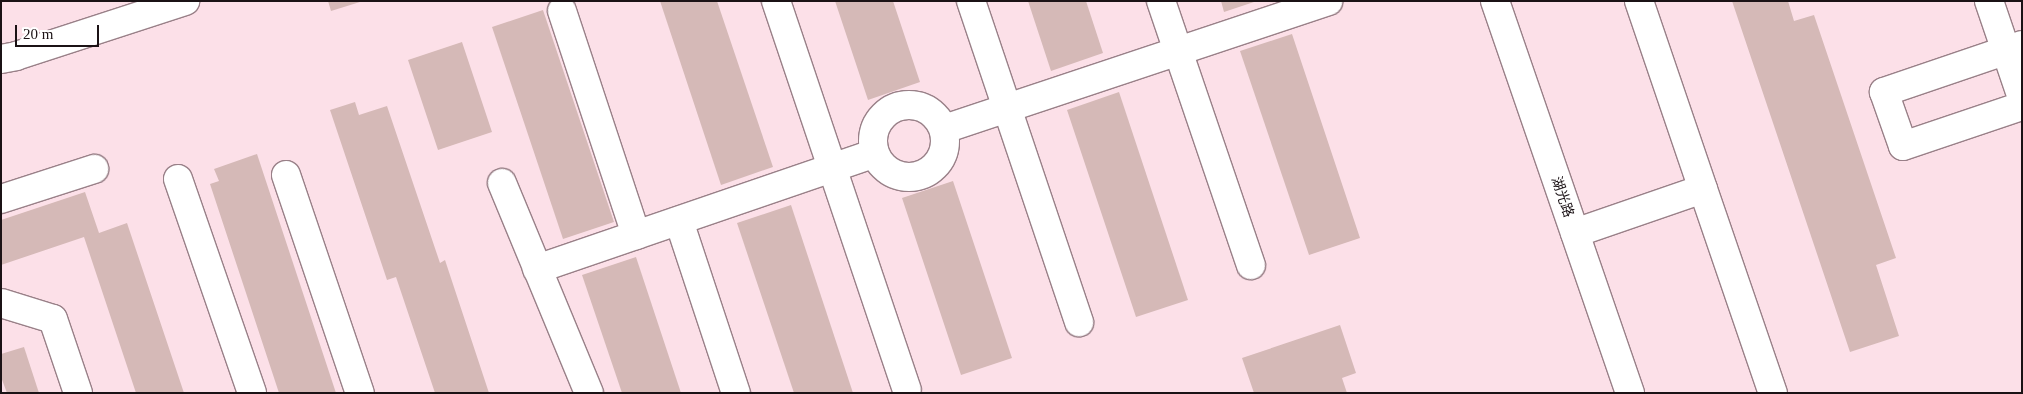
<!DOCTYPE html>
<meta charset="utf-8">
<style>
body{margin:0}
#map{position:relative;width:2023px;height:394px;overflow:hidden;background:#fce0e8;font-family:"Times New Roman","Noto Sans SC",serif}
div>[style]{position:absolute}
.building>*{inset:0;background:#d5b9b7}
.roads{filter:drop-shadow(1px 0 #998088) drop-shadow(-1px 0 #998088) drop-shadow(0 1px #998088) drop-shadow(0 -1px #998088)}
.minor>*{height:28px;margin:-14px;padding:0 14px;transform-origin:14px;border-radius:14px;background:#fff}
.minor>.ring{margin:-14px;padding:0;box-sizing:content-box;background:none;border:28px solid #fff;border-radius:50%}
span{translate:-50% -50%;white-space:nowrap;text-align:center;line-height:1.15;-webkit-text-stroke:4px #fff;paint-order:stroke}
.street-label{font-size:14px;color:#1b1215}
.frame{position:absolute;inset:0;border:2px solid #1b1215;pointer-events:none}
.scale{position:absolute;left:15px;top:25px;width:84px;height:22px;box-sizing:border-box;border:2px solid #1b1215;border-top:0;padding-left:6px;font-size:15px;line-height:18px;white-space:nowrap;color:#1b1215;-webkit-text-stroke:4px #fff;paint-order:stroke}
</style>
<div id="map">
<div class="building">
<i style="clip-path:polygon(328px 1px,360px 1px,360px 2px,331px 11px)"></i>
<i style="clip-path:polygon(660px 1px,717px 1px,773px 167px,721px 185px)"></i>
<i style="clip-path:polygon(835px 1px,893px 1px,920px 82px,868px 100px)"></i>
<i style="clip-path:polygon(1028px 1px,1086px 1px,1103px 53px,1051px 71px)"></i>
<i style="clip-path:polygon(1221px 1px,1254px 1px,1254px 2px,1224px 12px)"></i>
<i style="clip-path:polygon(1732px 1px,1788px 1px,1794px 21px,1814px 15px,1896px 258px,1876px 265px,1899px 336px,1850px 352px)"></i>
<i style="clip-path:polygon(543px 10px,614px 222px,563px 239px,492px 27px)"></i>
<i style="clip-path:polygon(1292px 34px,1360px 238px,1309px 255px,1240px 51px)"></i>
<i style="clip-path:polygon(462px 42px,492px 132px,438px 150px,408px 60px)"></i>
<i style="clip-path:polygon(1119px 92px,1188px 300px,1136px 317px,1067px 110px)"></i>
<i style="clip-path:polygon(355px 102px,359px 115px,387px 106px,440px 263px,445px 260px,489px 393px,435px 393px,396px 277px,387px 280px,330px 110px)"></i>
<i style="clip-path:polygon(257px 154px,336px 393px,279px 393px,210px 184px,219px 181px,214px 169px)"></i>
<i style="clip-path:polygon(953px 181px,1012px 358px,961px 375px,902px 198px)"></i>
<i style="clip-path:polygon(85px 192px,99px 233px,127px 223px,184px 393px,136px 393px,84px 237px,1px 265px,1px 220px)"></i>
<i style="clip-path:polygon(791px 205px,853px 393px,794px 393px,737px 223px)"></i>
<i style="clip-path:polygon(636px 257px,681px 393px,622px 393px,582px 275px)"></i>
<i style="clip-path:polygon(1340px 325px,1356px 373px,1342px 378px,1347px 393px,1254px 393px,1242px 358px)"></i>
<i style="clip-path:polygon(24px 347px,39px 393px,7px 393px,1px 377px,1px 354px)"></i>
</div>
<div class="roads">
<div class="minor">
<i style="left:776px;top:1px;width:410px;rotate:71.4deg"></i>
<i style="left:971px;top:1px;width:339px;rotate:71.4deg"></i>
<i style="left:1161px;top:1px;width:279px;rotate:71.2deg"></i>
<i style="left:1495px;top:1px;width:415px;rotate:71deg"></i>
<i style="left:1639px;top:1px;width:199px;rotate:71.2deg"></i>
<i style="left:1989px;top:1px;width:102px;rotate:71.2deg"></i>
<i style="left:562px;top:11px;width:236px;rotate:71.7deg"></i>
<i style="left:2022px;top:45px;width:146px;rotate:161.2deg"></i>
<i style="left:1884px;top:92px;width:57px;rotate:70.6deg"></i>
<i style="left:1903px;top:146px;width:126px;rotate:-18.6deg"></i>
<i style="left:1px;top:59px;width:15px;rotate:-11deg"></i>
<i style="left:16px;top:56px;width:178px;rotate:-18deg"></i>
<i class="ring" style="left:873px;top:105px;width:44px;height:44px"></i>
<i style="left:944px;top:129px;width:405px;rotate:-18.4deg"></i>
<i style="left:286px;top:175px;width:230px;rotate:71.3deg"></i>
<i style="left:178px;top:179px;width:226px;rotate:70.9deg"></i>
<i style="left:502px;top:183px;width:227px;rotate:67.5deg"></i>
<i style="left:1px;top:199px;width:98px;rotate:-17.9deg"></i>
<i style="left:679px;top:221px;width:181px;rotate:71.7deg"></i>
<i style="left:1575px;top:233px;width:135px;rotate:-19deg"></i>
<i style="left:1703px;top:189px;width:216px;rotate:71.1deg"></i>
<i style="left:537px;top:269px;width:357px;rotate:-18.9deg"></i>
<i style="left:1px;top:303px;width:54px;rotate:17.1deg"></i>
<i style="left:53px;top:319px;width:78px;rotate:71.3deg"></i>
</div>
</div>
<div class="street-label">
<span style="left:1562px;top:197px;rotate:71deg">湖光路</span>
</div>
<div class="frame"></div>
<div class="scale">20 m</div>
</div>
